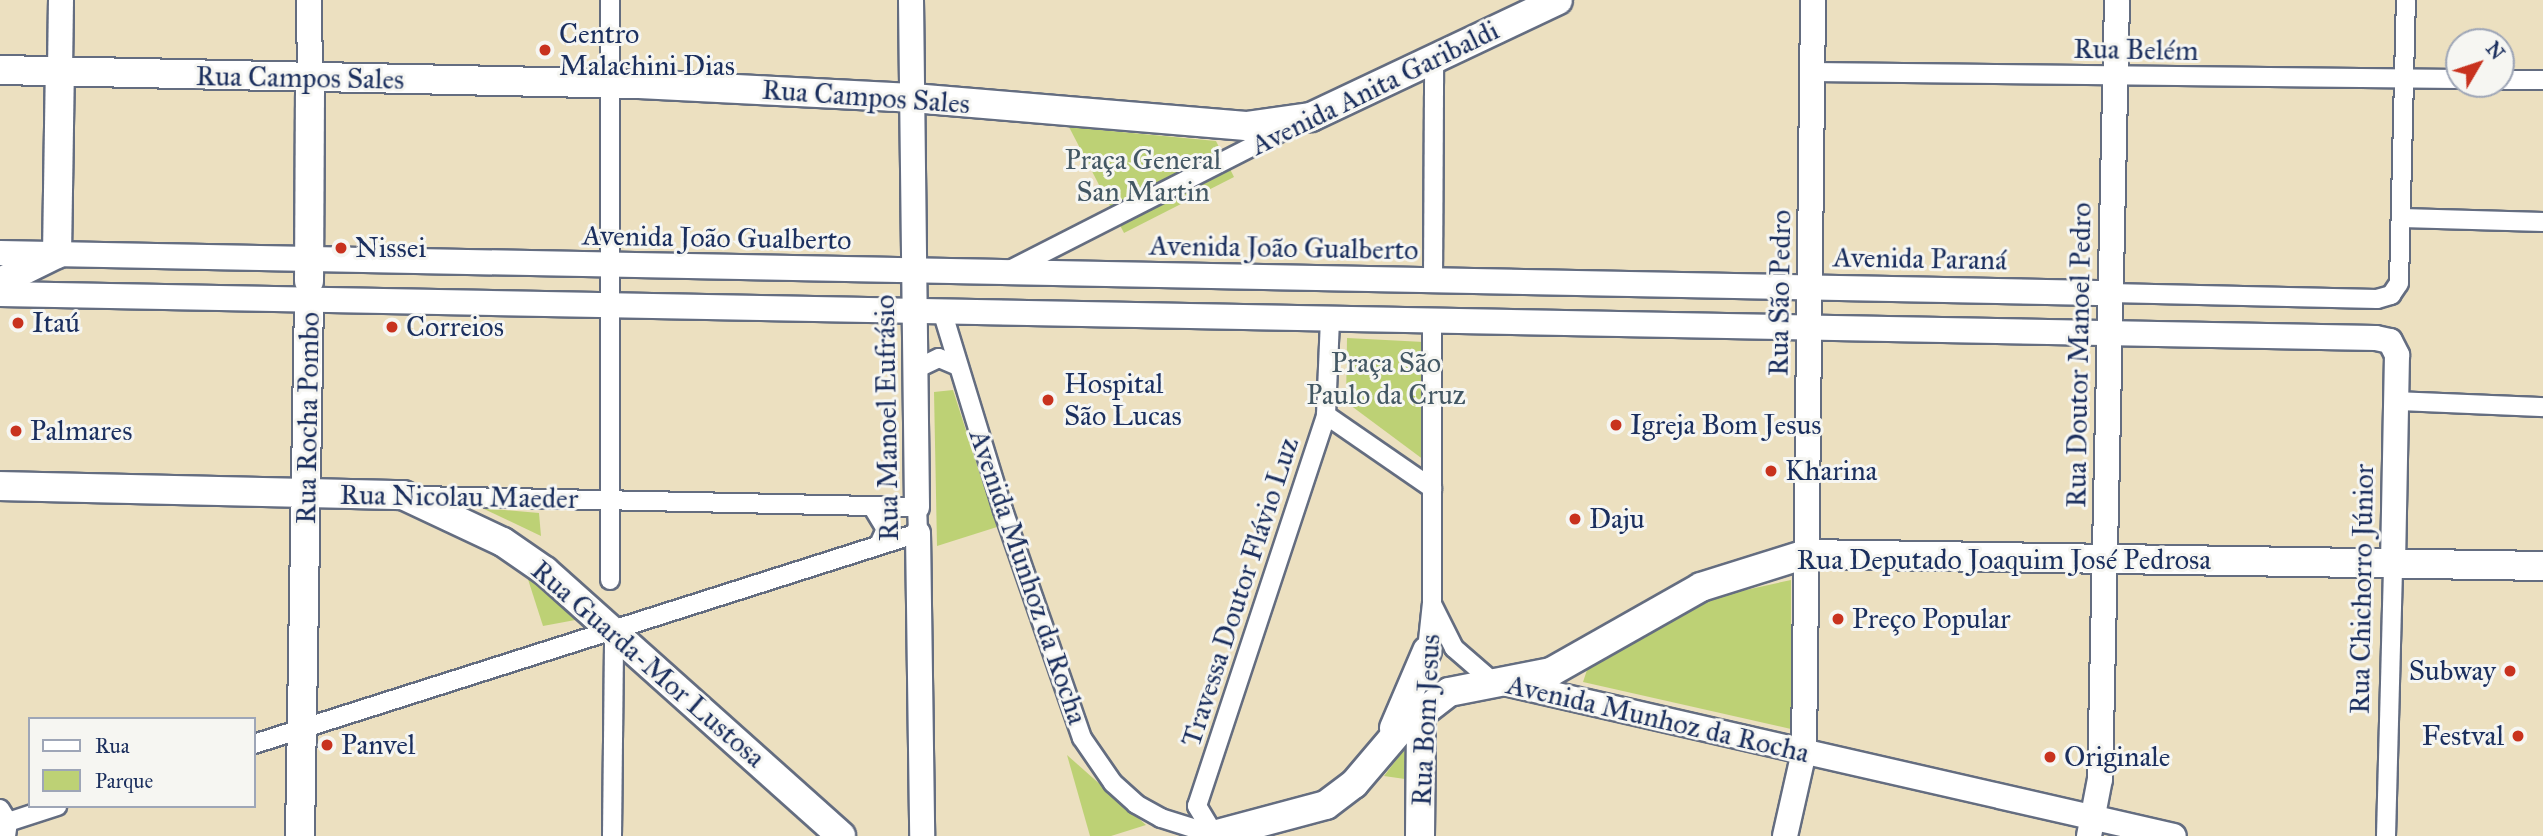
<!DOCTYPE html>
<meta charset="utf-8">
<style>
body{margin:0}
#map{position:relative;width:2543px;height:836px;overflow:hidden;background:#ece0c0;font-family:"IM FELL Great Primer",serif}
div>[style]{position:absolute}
.green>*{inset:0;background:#bdd175}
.roads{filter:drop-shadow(2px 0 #646d80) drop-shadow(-2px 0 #646d80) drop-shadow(0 2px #646d80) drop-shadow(0 -2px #646d80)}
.street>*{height:18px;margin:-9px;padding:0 9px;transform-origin:9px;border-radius:9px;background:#fff}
.secondary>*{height:24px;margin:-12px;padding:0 12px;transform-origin:12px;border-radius:12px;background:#fff}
.primary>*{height:28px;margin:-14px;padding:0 14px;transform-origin:14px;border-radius:14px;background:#fff}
.dots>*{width:19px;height:19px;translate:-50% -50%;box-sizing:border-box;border:4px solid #f6f6f2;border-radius:50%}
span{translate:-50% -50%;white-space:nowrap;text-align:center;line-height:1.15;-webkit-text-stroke:6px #f6f6f2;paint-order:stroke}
.poi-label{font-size:28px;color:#1b2f5e}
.left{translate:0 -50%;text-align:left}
.right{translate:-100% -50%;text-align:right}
.street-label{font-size:28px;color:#1b2f5e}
.park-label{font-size:28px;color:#445864}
.legend{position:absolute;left:28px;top:717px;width:228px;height:91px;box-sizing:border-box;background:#f6f6f2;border:2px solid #9ea6b7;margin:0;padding:9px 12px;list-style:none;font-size:21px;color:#1b2f5e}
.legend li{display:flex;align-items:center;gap:14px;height:35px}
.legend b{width:35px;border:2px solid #9ea6b7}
.north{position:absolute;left:2445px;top:28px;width:70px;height:70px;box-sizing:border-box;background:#f6f6f2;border:2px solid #9ea6b7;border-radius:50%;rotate:51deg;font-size:19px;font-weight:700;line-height:28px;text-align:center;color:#1b2f5e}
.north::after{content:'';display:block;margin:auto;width:24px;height:32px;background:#c8321e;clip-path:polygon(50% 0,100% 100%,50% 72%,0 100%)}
</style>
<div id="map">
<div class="green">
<i style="clip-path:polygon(1069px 127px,1216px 141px,1234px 177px,1124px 233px)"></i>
<i style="clip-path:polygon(1347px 338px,1424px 342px,1424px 460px,1346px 402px)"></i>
<i style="clip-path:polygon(953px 390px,997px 527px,937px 546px,934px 392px)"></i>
<i style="clip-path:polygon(482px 508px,539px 513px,541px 536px)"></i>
<i style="clip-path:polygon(525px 570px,586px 618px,543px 626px)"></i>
<i style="clip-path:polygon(1791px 580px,1791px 729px,1583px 682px,1588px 667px,1680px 612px,1732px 593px)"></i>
<i style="clip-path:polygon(1410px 742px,1405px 779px,1384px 776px)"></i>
<i style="clip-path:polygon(1067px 755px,1146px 825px,1111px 836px,1090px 836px)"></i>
</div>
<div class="roads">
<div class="street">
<i style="left:610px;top:0;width:580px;rotate:90deg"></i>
<i style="left:1812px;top:72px;width:647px;rotate:0.62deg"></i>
<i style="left:2501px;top:80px;width:42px"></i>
<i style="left:2402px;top:218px;width:141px;rotate:1.6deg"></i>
<i style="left:1008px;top:271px;width:319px;rotate:-27deg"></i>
<i style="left:1433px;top:281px;width:222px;rotate:-89.7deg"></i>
<i style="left:2110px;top:293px;width:267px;rotate:1.3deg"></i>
<i style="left:2377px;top:299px;width:15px;rotate:-16deg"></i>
<i style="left:2391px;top:295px;width:14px;rotate:-56deg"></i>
<i style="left:2399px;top:283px;width:283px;rotate:-88.6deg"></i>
<i style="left:943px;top:314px;width:205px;rotate:73deg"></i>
<i style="left:1003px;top:510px;width:241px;rotate:70.9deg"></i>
<i style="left:1082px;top:738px;width:55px;rotate:55.4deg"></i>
<i style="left:1113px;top:783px;width:31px;rotate:42deg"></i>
<i style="left:1136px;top:804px;width:29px;rotate:29deg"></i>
<i style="left:1161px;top:818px;width:57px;rotate:17.5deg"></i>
<i style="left:916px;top:369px;width:25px;rotate:-26deg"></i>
<i style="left:939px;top:358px;width:21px;rotate:23deg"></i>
<i style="left:2397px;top:401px;width:146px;rotate:2.4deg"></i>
<i style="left:1326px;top:415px;width:129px;rotate:34.6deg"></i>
<i style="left:872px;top:506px;width:27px;rotate:59deg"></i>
<i style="left:886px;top:529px;width:17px;rotate:114deg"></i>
<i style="left:1433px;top:606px;width:47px;rotate:63.4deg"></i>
<i style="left:1454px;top:648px;width:50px;rotate:41deg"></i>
<i style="left:1426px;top:659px;width:56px;rotate:-83.9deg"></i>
<i style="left:1432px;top:603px;width:283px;rotate:-90deg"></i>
<i style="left:254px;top:744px;width:697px;rotate:-17.63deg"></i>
<i style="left:918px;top:533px;width:26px;rotate:-92deg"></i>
<i style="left:917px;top:507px;width:500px;rotate:-178.74deg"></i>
<i style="left:0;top:809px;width:15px;rotate:58deg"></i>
<i style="left:8px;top:822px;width:14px;rotate:98deg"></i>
<i style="left:8px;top:822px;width:52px;rotate:-18.1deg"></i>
<i style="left:612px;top:836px;width:207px;rotate:-89.4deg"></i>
<i style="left:1215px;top:836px;width:35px;rotate:-121deg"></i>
<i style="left:1197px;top:806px;width:412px;rotate:-71.7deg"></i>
<i style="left:1326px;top:415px;width:96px;rotate:-87.6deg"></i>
<i style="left:2386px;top:836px;width:272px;rotate:-88.5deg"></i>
</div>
<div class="secondary">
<i style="left:309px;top:0;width:79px;rotate:89.3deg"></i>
<i style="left:911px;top:0;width:507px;rotate:89.32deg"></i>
<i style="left:60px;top:71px;width:71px;rotate:-89.2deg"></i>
<i style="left:0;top:253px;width:2110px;rotate:1.09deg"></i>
<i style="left:0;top:294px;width:2376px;rotate:1.06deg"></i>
<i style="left:2376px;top:338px;width:14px;rotate:12deg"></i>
<i style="left:2390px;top:341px;width:16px;rotate:63deg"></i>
<i style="left:2397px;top:355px;width:209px;rotate:91.1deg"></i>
<i style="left:918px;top:533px;width:303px;rotate:89.2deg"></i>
<i style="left:1500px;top:682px;width:691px;rotate:12.87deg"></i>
<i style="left:1785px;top:836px;width:86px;rotate:-77.3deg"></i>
<i style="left:1804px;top:752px;width:752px;rotate:-89.31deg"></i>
<i style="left:2089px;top:836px;width:58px;rotate:-79.1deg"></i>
<i style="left:2100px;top:779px;width:779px;rotate:-88.75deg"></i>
</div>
<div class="primary">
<i style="left:0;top:70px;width:638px;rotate:1.26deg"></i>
<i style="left:638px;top:84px;width:275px;rotate:2.9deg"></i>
<i style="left:913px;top:98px;width:334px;rotate:4.8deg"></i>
<i style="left:1246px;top:126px;width:66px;rotate:-7.9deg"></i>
<i style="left:1311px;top:117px;width:273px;rotate:-25.3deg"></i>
<i style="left:309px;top:281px;width:202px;rotate:-89.7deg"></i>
<i style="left:0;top:282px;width:64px;rotate:-26.2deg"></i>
<i style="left:57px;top:254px;width:183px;rotate:-89.1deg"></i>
<i style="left:0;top:486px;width:403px;rotate:1.3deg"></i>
<i style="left:403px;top:495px;width:110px;rotate:25.2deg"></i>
<i style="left:503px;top:542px;width:51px;rotate:34.6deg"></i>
<i style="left:545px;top:571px;width:397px;rotate:41.8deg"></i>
<i style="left:1394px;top:728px;width:84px;rotate:-66.8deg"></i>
<i style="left:300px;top:836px;width:535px;rotate:-89.04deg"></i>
<i style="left:1210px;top:836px;width:120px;rotate:-15deg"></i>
<i style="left:1326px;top:805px;width:35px;rotate:-37deg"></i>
<i style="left:1354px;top:784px;width:71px;rotate:-49.6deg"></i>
<i style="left:1400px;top:730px;width:62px;rotate:-37.8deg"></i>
<i style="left:1449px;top:692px;width:104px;rotate:-11.1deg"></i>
<i style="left:1551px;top:672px;width:172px;rotate:-29.5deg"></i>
<i style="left:1701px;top:587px;width:110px;rotate:-17.4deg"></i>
<i style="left:1806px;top:554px;width:737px;rotate:0.93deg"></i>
<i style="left:1420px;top:836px;width:125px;rotate:-89.5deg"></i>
</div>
</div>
<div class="dots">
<i style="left:545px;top:50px;background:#c8321e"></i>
<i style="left:341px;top:248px;background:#c8321e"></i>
<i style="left:18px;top:323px;background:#c8321e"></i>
<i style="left:392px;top:327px;background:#c8321e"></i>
<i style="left:1048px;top:400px;background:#c8321e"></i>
<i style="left:1616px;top:425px;background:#c8321e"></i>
<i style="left:16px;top:431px;background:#c8321e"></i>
<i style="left:1771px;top:471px;background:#c8321e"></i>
<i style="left:1575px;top:519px;background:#c8321e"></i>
<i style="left:1838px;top:619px;background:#c8321e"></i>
<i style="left:2510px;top:671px;background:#c8321e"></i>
<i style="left:2518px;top:736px;background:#c8321e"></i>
<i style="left:327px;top:745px;background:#c8321e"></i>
<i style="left:2050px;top:757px;background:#c8321e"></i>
</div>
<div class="poi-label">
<span class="left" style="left:559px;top:50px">Centro<br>Malachini Dias</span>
<span class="left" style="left:355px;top:248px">Nissei</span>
<span class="left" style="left:32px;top:323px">Itaú</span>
<span class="left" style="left:406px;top:327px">Correios</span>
<span class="left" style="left:1064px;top:400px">Hospital<br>São Lucas</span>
<span class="left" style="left:1630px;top:425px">Igreja Bom Jesus</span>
<span class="left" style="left:30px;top:431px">Palmares</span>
<span class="left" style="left:1785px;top:471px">Kharina</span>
<span class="left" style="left:1589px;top:519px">Daju</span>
<span class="left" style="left:1852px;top:619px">Preço Popular</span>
<span class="right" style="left:2496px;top:671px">Subway</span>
<span class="right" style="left:2504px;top:736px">Festval</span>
<span class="left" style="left:341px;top:745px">Panvel</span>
<span class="left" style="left:2064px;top:757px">Originale</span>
</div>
<div class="street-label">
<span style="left:2136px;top:50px;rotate:1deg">Rua Belém</span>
<span style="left:300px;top:78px;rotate:1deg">Rua Campos Sales</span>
<span style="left:1375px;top:88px;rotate:-26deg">Avenida Anita Garibaldi</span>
<span style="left:866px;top:97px;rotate:4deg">Rua Campos Sales</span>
<span style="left:717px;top:238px;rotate:1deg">Avenida João Gualberto</span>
<span style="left:1284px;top:248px;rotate:1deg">Avenida João Gualberto</span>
<span style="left:1920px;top:259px;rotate:1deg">Avenida Paraná</span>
<span style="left:1780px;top:293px;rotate:-89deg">Rua São Pedro</span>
<span style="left:2079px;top:355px;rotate:-89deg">Rua Doutor Manoel Pedro</span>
<span style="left:308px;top:418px;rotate:-89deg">Rua Rocha Pombo</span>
<span style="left:887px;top:418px;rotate:-91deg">Rua Manoel Eufrásio</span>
<span style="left:459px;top:497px;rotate:1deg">Rua Nicolau Maeder</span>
<span style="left:2004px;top:560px">Rua Deputado Joaquim José Pedrosa</span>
<span style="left:1028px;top:577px;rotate:71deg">Avenida Munhoz da Rocha</span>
<span style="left:2362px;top:589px;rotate:-89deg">Rua Chichorro Júnior</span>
<span style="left:1240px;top:592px;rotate:-72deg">Travessa Doutor Flávio Luz</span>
<span style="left:648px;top:664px;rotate:41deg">Rua Guarda-Mor Lustosa</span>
<span style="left:1658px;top:719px;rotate:13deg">Avenida Munhoz da Rocha</span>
<span style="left:1426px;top:720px;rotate:-87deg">Rua Bom Jesus</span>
</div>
<div class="park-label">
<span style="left:1143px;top:176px">Praça General<br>San Martin</span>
<span style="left:1386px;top:379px">Praça São<br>Paulo da Cruz</span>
</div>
<ul class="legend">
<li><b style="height:9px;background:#fff"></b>Rua</li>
<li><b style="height:19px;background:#bdd175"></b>Parque</li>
</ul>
<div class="north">N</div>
</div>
